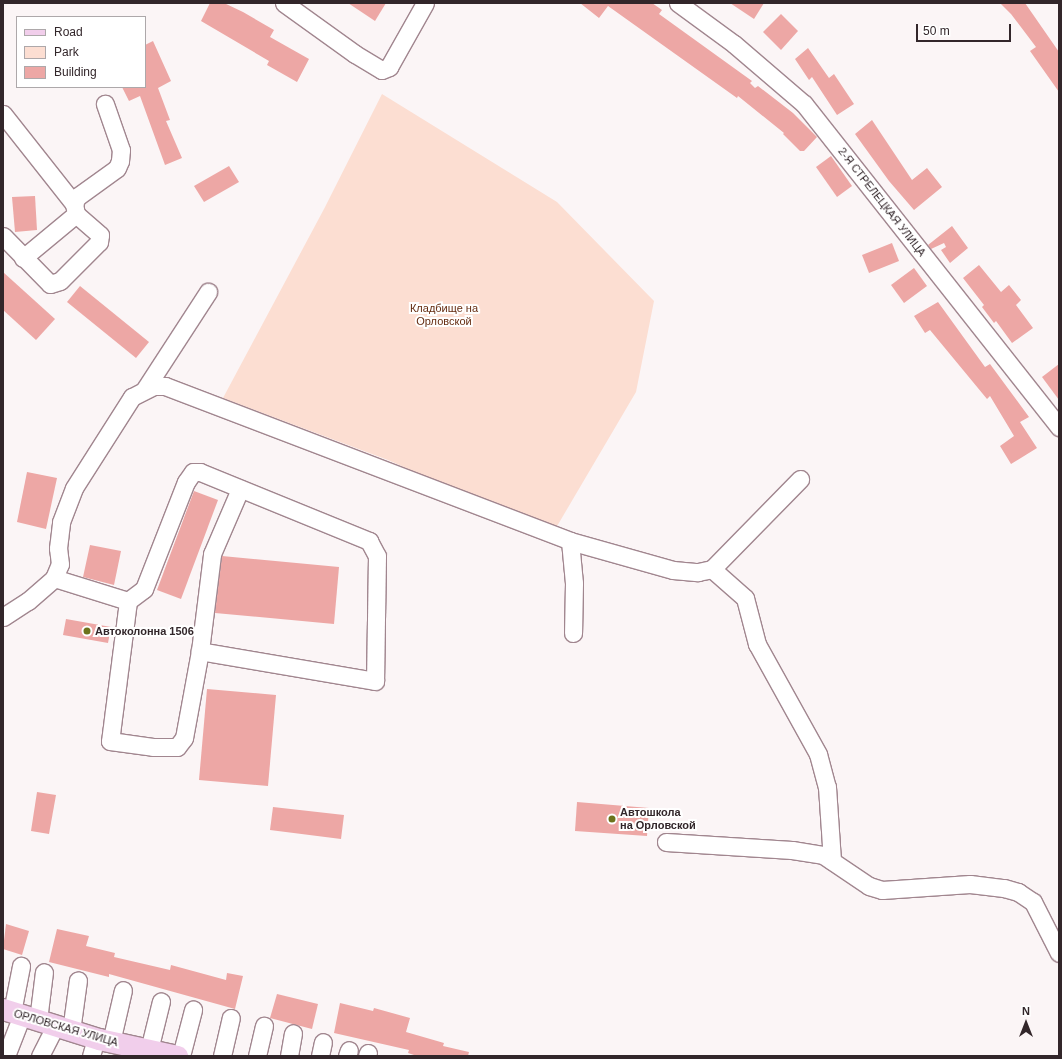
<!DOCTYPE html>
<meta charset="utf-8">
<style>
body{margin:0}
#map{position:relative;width:1062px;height:1059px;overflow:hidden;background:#fbf5f6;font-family:Arial,sans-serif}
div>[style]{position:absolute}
.green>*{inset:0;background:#fcded2}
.building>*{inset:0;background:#eda7a5}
.roads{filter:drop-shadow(1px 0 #a1868f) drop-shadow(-1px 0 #a1868f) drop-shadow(0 1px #a1868f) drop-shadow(0 -1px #a1868f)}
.minor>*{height:17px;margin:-8.5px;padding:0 8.5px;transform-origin:8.5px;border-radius:8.5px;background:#fff}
.major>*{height:21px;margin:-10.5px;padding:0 10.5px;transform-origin:10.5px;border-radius:10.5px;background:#f1ceeb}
.dots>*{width:11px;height:11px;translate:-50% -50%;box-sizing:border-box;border:2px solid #fff;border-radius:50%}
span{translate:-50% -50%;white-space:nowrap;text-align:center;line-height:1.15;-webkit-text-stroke:4px #fff;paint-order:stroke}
.street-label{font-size:11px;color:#32262a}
.park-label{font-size:11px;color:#652c11}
.poi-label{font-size:11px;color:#32262a;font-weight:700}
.left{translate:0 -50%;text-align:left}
.frame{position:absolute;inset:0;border:4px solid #32262a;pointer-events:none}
.legend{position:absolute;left:16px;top:16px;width:130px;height:72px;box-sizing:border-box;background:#fff;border:1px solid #ada8aa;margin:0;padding:5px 7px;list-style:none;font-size:12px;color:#32262a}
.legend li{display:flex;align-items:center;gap:8px;height:20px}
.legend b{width:20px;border:1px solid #ada8aa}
.north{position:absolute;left:1006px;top:1003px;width:40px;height:40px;-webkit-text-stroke:3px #fff;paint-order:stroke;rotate:0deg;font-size:11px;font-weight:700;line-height:16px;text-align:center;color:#32262a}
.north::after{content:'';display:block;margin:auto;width:14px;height:18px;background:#32262a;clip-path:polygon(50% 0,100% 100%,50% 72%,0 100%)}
.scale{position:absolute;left:916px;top:24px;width:95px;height:18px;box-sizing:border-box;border:2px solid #32262a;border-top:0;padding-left:5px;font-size:12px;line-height:14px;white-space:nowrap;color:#32262a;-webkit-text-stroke:3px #fff;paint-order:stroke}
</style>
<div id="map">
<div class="green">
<i style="clip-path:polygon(382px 94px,557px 202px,654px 301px,636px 392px,553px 533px,388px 460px,223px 398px,324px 209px)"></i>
</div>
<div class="building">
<i style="clip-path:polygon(210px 3px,224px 3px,243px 12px,274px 30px,270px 37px,309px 59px,297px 82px,267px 65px,269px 61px,201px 21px)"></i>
<i style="clip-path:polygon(348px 3px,386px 3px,375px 21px)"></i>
<i style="clip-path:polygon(580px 3px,652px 3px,662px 10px,659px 14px,752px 81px,750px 83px,755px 88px,758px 86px,793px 113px,817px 137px,804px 151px,800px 151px,783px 134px,784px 133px,738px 96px,737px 98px,608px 6px,599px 18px)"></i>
<i style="clip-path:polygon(730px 3px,764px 3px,754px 19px)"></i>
<i style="clip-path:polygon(1000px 3px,1025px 3px,1059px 52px,1059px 92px,1030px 51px,1036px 47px,1011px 14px)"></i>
<i style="clip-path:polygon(781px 14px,798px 31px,781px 50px,763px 32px)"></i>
<i style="clip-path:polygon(153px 41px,171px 81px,158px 88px,170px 120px,166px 121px,182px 158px,165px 165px,140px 96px,129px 101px,122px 87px,145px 87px,145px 45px)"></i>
<i style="clip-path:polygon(808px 48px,829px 78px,834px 74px,854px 104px,837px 115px,812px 77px,809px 80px,795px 59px)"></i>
<i style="clip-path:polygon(872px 120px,912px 180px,927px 168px,942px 187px,914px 210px,889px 181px,855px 134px)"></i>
<i style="clip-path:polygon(831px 156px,852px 186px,837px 197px,816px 167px)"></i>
<i style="clip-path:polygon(229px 166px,239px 182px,204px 202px,194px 186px)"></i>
<i style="clip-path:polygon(35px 196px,37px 230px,15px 232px,12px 197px)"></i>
<i style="clip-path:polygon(952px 226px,968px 248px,950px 263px,941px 250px,946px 247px,944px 243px,931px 249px,928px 245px)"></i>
<i style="clip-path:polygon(892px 243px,899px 261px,869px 273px,862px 255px)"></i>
<i style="clip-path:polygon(979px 265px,1001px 292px,1009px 285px,1021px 300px,1016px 305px,1033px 328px,1012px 343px,996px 321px,994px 323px,982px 307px,984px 305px,963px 278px)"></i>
<i style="clip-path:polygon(914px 268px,927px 286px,904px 303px,891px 285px)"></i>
<i style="clip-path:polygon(3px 272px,55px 319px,36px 340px,3px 310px)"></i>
<i style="clip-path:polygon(80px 286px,149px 342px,136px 358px,67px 302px)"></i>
<i style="clip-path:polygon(938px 302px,985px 367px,990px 364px,1029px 417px,1020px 422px,1037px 448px,1011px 464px,1000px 446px,1014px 436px,990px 396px,987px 399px,930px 330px,925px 333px,914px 316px)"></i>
<i style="clip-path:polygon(1059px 364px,1059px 400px,1042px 377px)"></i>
<i style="clip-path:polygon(27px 472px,57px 478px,46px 529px,17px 522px)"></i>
<i style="clip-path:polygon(194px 491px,218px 500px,181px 599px,157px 590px)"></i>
<i style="clip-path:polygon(90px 545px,121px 551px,114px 585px,83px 577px)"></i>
<i style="clip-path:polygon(222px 556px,339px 567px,334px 624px,215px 613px)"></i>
<i style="clip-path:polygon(66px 619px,111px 627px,108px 643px,63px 635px)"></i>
<i style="clip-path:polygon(207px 689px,276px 695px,268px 786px,199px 780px)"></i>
<i style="clip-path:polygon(37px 792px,56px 795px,49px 834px,31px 831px)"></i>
<i style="clip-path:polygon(577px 802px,649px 808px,647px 836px,575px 831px)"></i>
<i style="clip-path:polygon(273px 807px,344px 815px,341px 839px,270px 830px)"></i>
<i style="clip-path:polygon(6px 924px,29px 931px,22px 955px,3px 949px)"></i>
<i style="clip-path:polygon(57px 929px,89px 936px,86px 946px,115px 953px,114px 957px,170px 970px,171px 965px,226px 980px,227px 973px,243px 976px,235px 1009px,109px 974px,109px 977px,49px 962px)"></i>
<i style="clip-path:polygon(277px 994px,318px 1004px,312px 1029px,270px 1018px)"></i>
<i style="clip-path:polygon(340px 1003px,373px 1011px,374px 1008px,410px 1018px,406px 1032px,444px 1043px,443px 1046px,469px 1052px,468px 1056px,417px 1056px,408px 1053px,409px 1050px,334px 1033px)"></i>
</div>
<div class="roads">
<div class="minor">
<i style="left:284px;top:3px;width:87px;rotate:35.7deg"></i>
<i style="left:355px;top:54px;width:31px;rotate:31deg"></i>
<i style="left:382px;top:70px;width:8px;rotate:-23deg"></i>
<i style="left:389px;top:67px;width:73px;rotate:-60.6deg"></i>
<i style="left:678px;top:3px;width:69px;rotate:36.2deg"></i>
<i style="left:734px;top:44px;width:92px;rotate:40.6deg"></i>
<i style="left:804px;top:104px;width:412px;rotate:51.7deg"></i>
<i style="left:3px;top:114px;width:115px;rotate:51.7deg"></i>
<i style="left:3px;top:236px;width:67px;rotate:45.6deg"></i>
<i style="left:50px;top:284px;width:10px;rotate:-17deg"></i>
<i style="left:60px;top:281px;width:55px;rotate:-45deg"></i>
<i style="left:99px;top:242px;width:7px;rotate:-82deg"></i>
<i style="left:100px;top:235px;width:32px;rotate:-139deg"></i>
<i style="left:76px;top:214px;width:10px;rotate:-101deg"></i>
<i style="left:74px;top:204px;width:8px;rotate:-67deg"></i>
<i style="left:77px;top:197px;width:49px;rotate:-35.9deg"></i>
<i style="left:117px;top:168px;width:8px;rotate:-67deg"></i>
<i style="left:120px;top:161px;width:11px;rotate:-85deg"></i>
<i style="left:121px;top:150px;width:49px;rotate:-109.2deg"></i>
<i style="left:23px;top:258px;width:69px;rotate:-39.7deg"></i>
<i style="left:145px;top:389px;width:116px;rotate:-57deg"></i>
<i style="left:570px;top:541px;width:42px;rotate:84.6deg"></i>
<i style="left:574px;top:583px;width:50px;rotate:91.1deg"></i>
<i style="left:712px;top:569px;width:44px;rotate:41.3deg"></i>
<i style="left:745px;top:598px;width:48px;rotate:75.4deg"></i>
<i style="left:757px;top:644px;width:126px;rotate:61deg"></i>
<i style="left:818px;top:754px;width:34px;rotate:75deg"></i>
<i style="left:827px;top:787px;width:74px;rotate:86.1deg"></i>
<i style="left:54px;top:578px;width:77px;rotate:17.3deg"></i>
<i style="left:128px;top:601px;width:20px;rotate:-37deg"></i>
<i style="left:144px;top:589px;width:115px;rotate:-68.6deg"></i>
<i style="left:186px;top:482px;width:12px;rotate:-55deg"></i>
<i style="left:193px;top:472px;width:7px"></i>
<i style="left:200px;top:472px;width:183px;rotate:22.2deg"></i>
<i style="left:369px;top:541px;width:17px;rotate:62deg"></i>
<i style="left:377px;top:556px;width:125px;rotate:90.9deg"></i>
<i style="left:375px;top:681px;width:178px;rotate:-170.3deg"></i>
<i style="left:200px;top:651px;width:98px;rotate:-82.9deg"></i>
<i style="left:212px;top:554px;width:71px;rotate:-66.7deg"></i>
<i style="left:128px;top:601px;width:141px;rotate:97.3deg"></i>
<i style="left:110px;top:741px;width:43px;rotate:7.9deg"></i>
<i style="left:153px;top:747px;width:24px"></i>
<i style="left:177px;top:747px;width:11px;rotate:-52deg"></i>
<i style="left:184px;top:738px;width:88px;rotate:-79.6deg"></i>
<i style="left:3px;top:617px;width:30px;rotate:-33deg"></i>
<i style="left:28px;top:601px;width:35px;rotate:-41deg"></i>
<i style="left:54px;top:578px;width:15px;rotate:-67deg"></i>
<i style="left:60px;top:564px;width:16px;rotate:-97deg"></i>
<i style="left:58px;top:548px;width:26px;rotate:-83deg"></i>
<i style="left:61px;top:522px;width:36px;rotate:-69deg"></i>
<i style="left:74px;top:488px;width:108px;rotate:-57.5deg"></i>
<i style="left:132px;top:397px;width:25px;rotate:-27deg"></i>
<i style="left:154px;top:386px;width:11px"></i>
<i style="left:165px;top:386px;width:434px;rotate:20.9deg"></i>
<i style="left:570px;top:541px;width:107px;rotate:15.7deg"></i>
<i style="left:673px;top:570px;width:25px;rotate:5deg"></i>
<i style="left:698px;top:572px;width:14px;rotate:-12deg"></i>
<i style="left:712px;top:569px;width:126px;rotate:-45.6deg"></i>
<i style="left:666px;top:842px;width:126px;rotate:3.6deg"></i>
<i style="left:792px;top:850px;width:31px;rotate:9deg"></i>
<i style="left:823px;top:855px;width:55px;rotate:34deg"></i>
<i style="left:869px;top:886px;width:14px;rotate:17deg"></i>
<i style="left:882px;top:890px;width:88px;rotate:-3.9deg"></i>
<i style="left:970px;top:884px;width:34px;rotate:7deg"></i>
<i style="left:1004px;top:888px;width:15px;rotate:16deg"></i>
<i style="left:1018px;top:892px;width:18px;rotate:34deg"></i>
<i style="left:1033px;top:902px;width:57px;rotate:63deg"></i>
<i style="left:12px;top:1012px;width:47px;rotate:-78.9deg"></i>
<i style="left:38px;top:1020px;width:48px;rotate:-82.9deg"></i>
<i style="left:71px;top:1031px;width:51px;rotate:-82.2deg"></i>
<i style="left:111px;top:1042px;width:53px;rotate:-77deg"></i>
<i style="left:149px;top:1050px;width:50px;rotate:-76.2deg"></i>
<i style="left:6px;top:1056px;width:44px;rotate:-68.7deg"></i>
<i style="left:40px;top:1056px;width:34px;rotate:-63deg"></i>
<i style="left:91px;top:1056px;width:18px;rotate:-74deg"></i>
<i style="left:181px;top:1056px;width:48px;rotate:-75.4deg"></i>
<i style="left:222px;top:1056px;width:39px;rotate:-77deg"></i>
<i style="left:257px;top:1056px;width:31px;rotate:-77deg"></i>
<i style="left:289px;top:1056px;width:23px;rotate:-80deg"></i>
<i style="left:320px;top:1056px;width:14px;rotate:-78deg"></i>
<i style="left:347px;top:1056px;width:6px;rotate:-72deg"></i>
<i style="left:367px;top:1056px;width:3px;rotate:-72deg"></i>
</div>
<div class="major">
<i style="left:3px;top:1009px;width:101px;rotate:17.4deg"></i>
<i style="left:99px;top:1039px;width:80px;rotate:12.3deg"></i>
</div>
</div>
<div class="dots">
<i style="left:87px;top:631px;background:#6c731b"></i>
<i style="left:612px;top:819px;background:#6c731b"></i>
</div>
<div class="street-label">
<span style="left:882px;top:202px;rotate:52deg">2-Я СТРЕЛЕЦКАЯ УЛИЦА</span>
<span style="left:66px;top:1028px;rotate:16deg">ОРЛОВСКАЯ УЛИЦА</span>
</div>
<div class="park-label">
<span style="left:444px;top:315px">Кладбище на<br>Орловской</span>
</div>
<div class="poi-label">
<span class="left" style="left:95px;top:631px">Автоколонна 1506</span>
<span class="left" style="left:620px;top:819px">Автошкола<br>на Орловской</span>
</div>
<div class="frame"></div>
<ul class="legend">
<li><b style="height:5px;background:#f1ceeb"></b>Road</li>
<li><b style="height:11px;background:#fcded2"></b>Park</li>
<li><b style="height:11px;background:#eda7a5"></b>Building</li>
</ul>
<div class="north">N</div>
<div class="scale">50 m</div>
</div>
